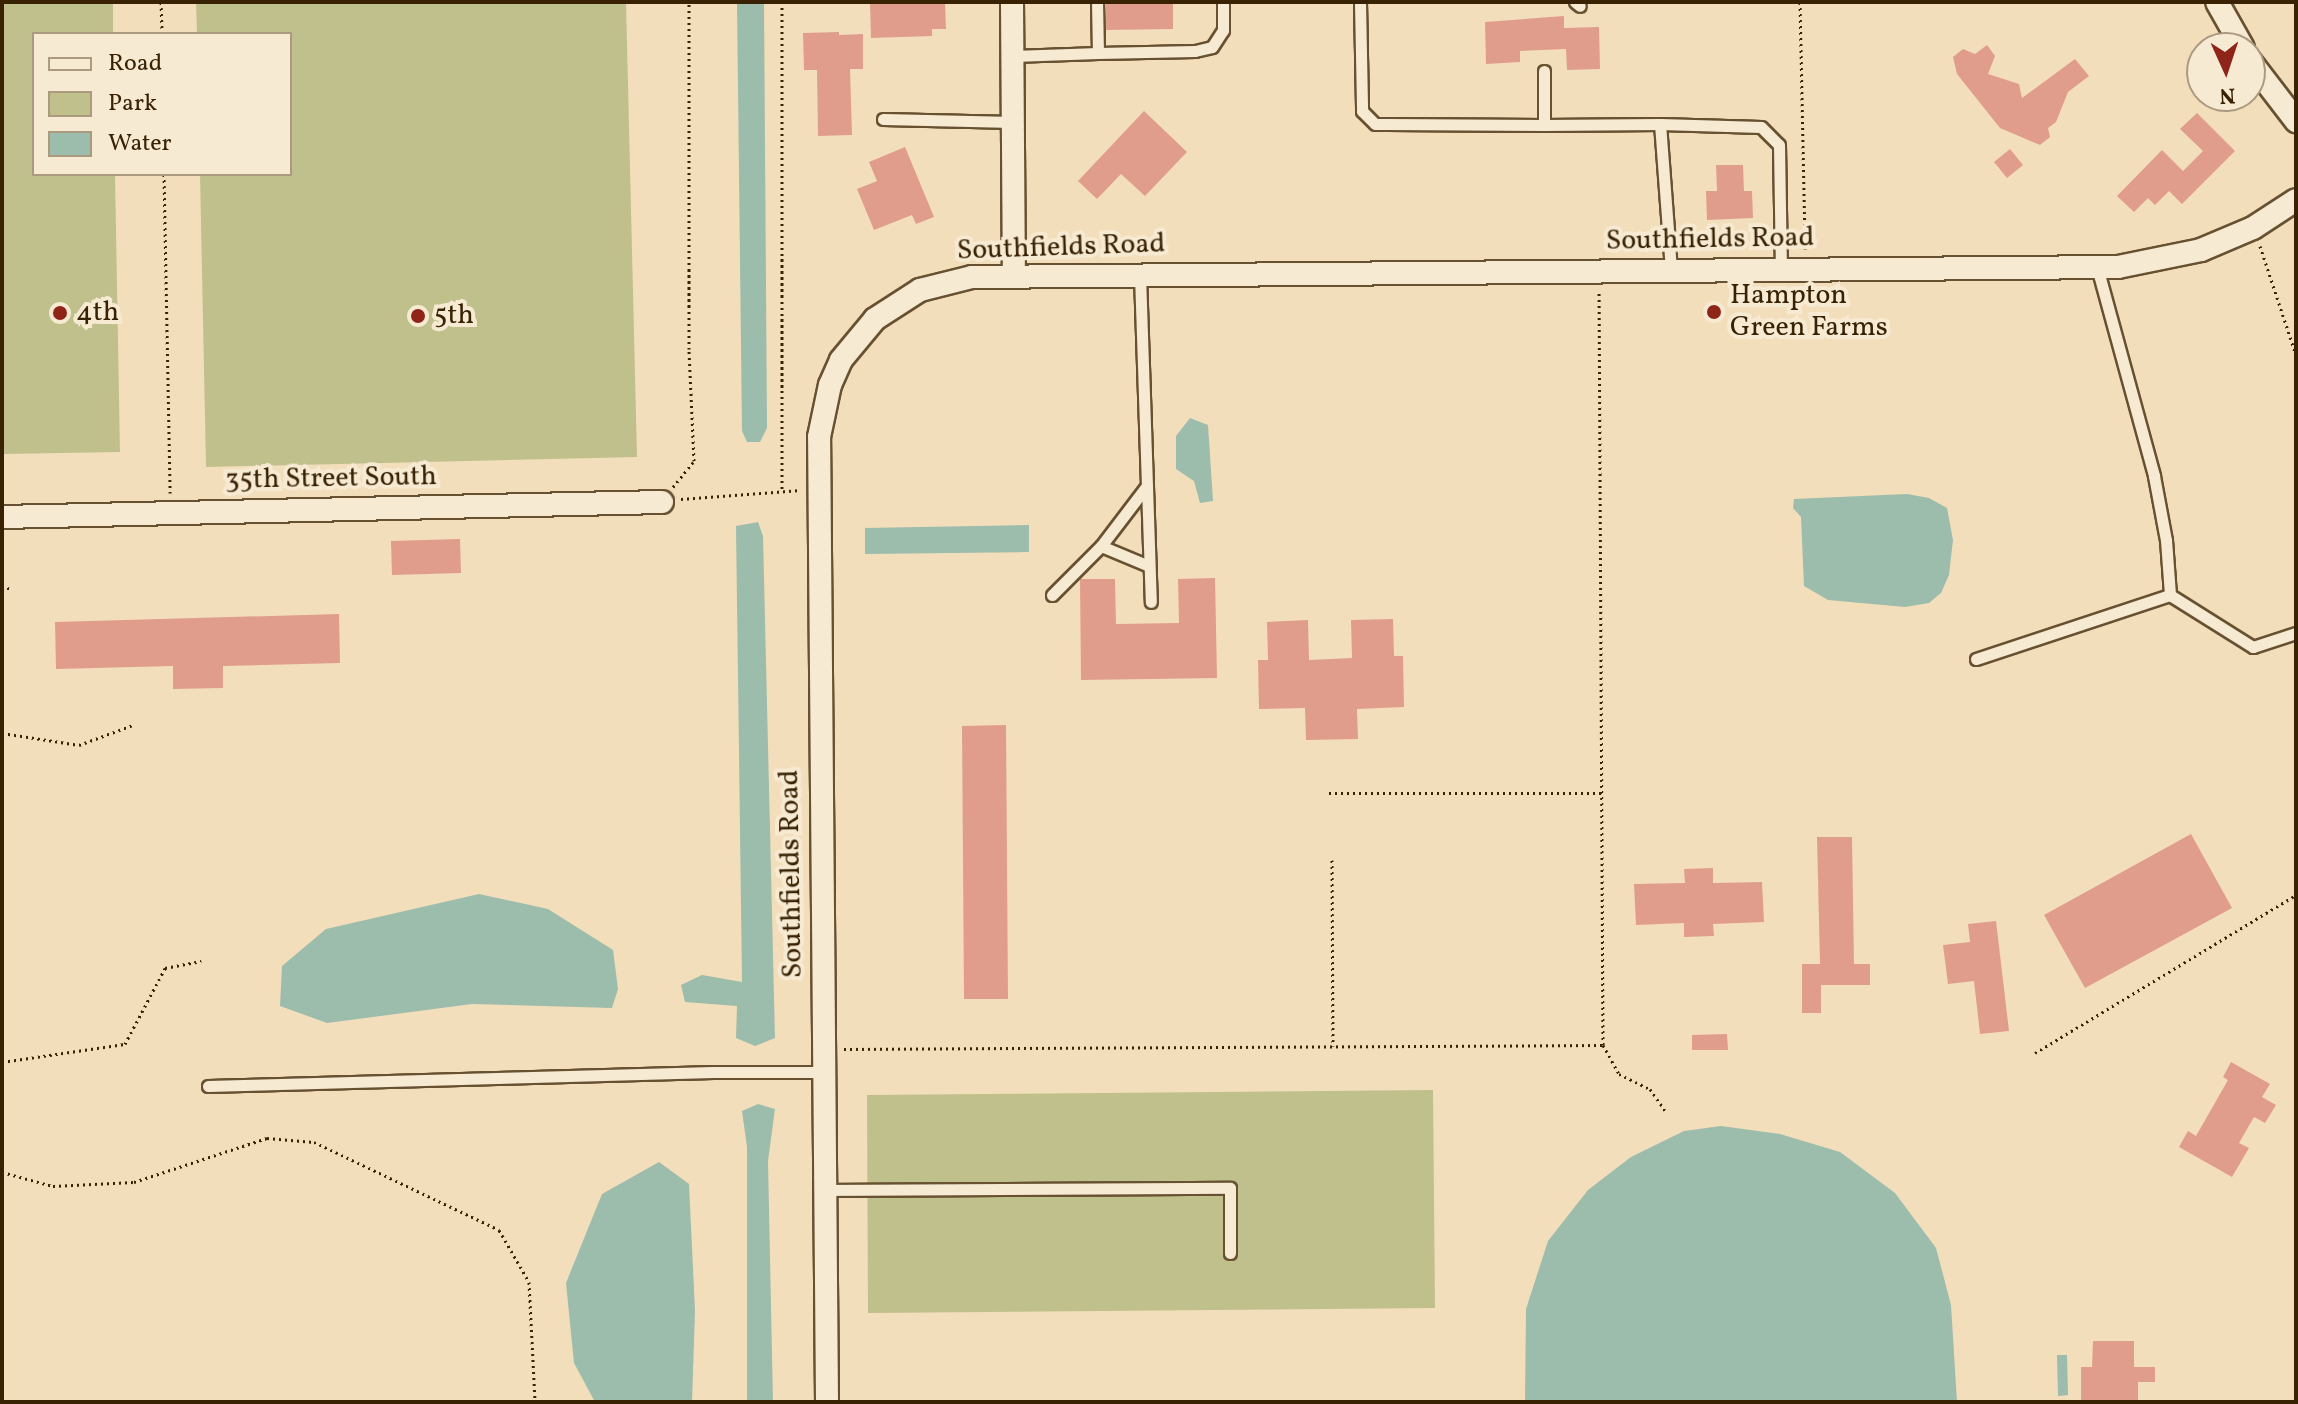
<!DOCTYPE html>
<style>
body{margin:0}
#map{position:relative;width:2298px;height:1404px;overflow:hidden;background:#f3debb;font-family:Vollkorn,serif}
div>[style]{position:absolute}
.green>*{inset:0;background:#c0c08c}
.water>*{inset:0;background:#9cbcac}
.building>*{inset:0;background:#e09d8c}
.path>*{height:3px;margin-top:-1.5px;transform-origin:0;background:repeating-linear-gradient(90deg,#382203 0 2px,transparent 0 6px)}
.roads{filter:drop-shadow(2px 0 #675131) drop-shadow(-2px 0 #675131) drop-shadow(0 2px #675131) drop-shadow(0 -2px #675131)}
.lane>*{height:11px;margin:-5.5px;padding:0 5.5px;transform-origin:5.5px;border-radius:5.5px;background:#f7ead3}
.street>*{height:22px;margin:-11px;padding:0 11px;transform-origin:11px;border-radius:11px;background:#f7ead3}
.dots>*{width:22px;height:22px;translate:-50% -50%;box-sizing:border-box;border:4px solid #f7ead3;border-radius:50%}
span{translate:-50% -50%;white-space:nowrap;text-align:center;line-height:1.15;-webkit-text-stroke:8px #f7ead3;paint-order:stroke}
.street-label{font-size:28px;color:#382203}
.poi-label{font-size:28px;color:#382203}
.left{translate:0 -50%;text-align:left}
.frame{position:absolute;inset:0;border:4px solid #382203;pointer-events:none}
.legend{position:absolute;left:32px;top:32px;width:260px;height:144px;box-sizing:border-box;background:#f7ead3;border:2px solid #ab9a80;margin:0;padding:10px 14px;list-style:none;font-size:24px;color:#382203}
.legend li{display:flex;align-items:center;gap:16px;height:40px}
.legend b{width:40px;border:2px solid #ab9a80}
.north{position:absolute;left:2186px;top:32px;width:80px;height:80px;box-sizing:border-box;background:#f7ead3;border:2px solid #ab9a80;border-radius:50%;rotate:177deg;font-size:22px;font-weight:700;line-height:32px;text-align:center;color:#382203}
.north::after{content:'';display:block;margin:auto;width:28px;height:36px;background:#8f2418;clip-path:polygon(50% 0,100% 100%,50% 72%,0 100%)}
</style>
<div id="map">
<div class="green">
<i style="clip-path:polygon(2px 2px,113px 2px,113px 34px,34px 34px,34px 174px,115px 174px,120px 452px,2px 454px)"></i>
<i style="clip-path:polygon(196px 2px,626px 2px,637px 457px,206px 467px,200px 174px,290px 174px,290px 34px,197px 34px)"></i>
<i style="clip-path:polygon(1433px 1090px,1435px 1308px,868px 1313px,867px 1095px)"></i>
</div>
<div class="water">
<i style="clip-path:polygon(737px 2px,764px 2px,767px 428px,760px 442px,747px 442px,742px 431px)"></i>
<i style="clip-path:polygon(1190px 418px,1208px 425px,1213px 501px,1200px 503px,1194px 481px,1176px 469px,1176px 436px)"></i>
<i style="clip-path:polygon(1907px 494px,1929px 498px,1947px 508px,1953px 540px,1949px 575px,1941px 593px,1929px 603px,1905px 607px,1828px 600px,1804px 586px,1801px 517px,1793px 508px,1794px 499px)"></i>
<i style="clip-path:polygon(758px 522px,763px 536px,775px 1038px,755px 1046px,736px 1038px,737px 1006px,685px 1002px,681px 985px,702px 975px,742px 982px,736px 526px)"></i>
<i style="clip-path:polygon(1029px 525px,1029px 552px,865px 554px,865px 528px)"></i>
<i style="clip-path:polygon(479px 894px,548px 909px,613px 950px,618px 989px,612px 1008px,472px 1004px,327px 1023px,280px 1006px,282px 966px,326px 929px)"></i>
<i style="clip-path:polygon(758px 1104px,775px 1109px,768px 1161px,773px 1402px,747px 1402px,747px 1147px,742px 1111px)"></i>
<i style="clip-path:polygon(1721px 1126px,1780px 1134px,1840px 1152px,1895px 1193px,1936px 1248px,1951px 1305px,1957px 1402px,1525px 1402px,1526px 1309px,1548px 1241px,1588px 1190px,1631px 1157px,1684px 1131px)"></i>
<i style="clip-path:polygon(659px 1162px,689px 1184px,695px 1311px,692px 1402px,595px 1402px,574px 1363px,566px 1283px,602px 1194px)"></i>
<i style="clip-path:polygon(2057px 1355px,2067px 1355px,2068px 1395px,2058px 1396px)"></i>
</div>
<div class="building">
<i style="clip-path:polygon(870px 2px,945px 2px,946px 29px,932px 29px,932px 36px,871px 38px)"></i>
<i style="clip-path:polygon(1106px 2px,1173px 2px,1173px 29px,1106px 30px)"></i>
<i style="clip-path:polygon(1564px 16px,1564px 28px,1599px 27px,1600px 69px,1567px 70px,1566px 49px,1520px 51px,1520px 62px,1486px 64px,1485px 22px)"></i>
<i style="clip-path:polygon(839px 32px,839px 35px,863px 34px,863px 69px,850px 69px,852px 135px,818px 136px,817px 70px,804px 70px,803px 33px)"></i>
<i style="clip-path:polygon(1987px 45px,1995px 56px,1988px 74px,2019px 84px,2022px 98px,2075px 59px,2089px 76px,2068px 92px,2056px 122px,2048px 128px,2050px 137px,2040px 145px,2000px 128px,1957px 74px,1953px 57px,1963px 49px,1975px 54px)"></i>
<i style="clip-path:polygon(1144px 111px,1187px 152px,1145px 196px,1121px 174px,1097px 199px,1078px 181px)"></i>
<i style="clip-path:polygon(2197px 113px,2235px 151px,2182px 204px,2169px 191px,2155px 205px,2148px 198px,2134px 212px,2117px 196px,2162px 150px,2183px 171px,2203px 151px,2180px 129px)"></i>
<i style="clip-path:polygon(905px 147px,934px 217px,916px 224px,912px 215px,874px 230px,857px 189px,877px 181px,869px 162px)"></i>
<i style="clip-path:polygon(2010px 149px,2023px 165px,2007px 178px,1994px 162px)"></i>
<i style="clip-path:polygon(1716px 165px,1743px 165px,1744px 191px,1752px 191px,1753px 218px,1707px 220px,1706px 191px,1717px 191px)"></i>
<i style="clip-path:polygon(460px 539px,461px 573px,392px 575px,391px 541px)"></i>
<i style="clip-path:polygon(1215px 578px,1217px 678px,1081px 680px,1080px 579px,1115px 579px,1116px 624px,1179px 623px,1178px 579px)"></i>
<i style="clip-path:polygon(339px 614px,340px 663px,223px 666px,223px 688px,173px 689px,173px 666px,56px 669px,55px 622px)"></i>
<i style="clip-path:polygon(1393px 619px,1394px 656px,1403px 656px,1404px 707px,1357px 709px,1358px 739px,1306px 740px,1305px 708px,1259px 709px,1258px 660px,1268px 660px,1267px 622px,1308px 620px,1309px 660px,1352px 658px,1351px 620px)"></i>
<i style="clip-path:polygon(1006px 725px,1008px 999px,964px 999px,962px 726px)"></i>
<i style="clip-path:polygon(2191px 834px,2232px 908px,2085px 988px,2044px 915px)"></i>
<i style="clip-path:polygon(1817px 837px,1852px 837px,1854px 964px,1870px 964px,1870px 985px,1821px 985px,1821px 1013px,1802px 1013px,1802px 964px,1820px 964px)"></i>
<i style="clip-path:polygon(1713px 868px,1713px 883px,1762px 882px,1764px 922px,1713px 924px,1714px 936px,1684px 937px,1684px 923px,1636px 925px,1634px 884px,1685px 883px,1684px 869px)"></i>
<i style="clip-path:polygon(1996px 921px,2009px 1031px,1980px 1034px,1974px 981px,1948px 984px,1943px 945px,1970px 942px,1968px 924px)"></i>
<i style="clip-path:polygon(1727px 1034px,1728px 1050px,1692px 1050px,1692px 1035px)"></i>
<i style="clip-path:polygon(2231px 1062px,2270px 1084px,2262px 1097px,2276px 1105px,2265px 1123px,2254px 1117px,2239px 1143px,2249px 1148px,2232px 1177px,2179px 1147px,2188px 1131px,2196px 1136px,2228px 1080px,2223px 1077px)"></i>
<i style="clip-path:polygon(2093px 1341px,2134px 1341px,2134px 1367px,2155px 1367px,2155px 1382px,2138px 1382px,2138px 1402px,2081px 1402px,2081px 1367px,2092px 1367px)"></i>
</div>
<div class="path">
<i style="left:161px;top:2px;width:32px;rotate:88deg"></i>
<i style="left:1800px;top:2px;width:247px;rotate:88.8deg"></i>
<i style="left:164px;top:174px;width:319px;rotate:88.9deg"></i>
<i style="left:2260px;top:246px;width:115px;rotate:71.7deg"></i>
<i style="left:673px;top:487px;width:33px;rotate:-51deg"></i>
<i style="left:694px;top:461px;width:112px;rotate:-92.6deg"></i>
<i style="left:689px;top:349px;width:347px;rotate:-90deg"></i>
<i style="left:782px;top:489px;width:487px;rotate:-90deg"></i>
<i style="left:681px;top:499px;width:120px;rotate:-4.3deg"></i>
<i style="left:2px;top:585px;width:11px;rotate:27deg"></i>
<i style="left:2px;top:733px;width:78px;rotate:8.9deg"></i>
<i style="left:79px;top:745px;width:58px;rotate:-20.3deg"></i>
<i style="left:1329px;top:793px;width:274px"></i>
<i style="left:1332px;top:860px;width:186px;rotate:89.7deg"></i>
<i style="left:1603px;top:1045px;width:33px;rotate:61deg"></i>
<i style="left:1619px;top:1074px;width:34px;rotate:26deg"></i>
<i style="left:1650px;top:1089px;width:29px;rotate:55deg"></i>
<i style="left:844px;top:1049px;width:759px;rotate:-0.3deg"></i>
<i style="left:1603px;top:1045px;width:753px;rotate:-90.3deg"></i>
<i style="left:2035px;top:1053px;width:305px;rotate:-31.2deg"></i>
<i style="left:2px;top:1062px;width:124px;rotate:-8.3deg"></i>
<i style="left:125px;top:1044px;width:86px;rotate:-62.2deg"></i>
<i style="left:165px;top:968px;width:37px;rotate:-11deg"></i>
<i style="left:2px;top:1172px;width:53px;rotate:15.4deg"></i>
<i style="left:53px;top:1186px;width:81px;rotate:-2.8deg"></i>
<i style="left:134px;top:1182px;width:140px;rotate:-18.3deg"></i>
<i style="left:267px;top:1138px;width:47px;rotate:4.9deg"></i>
<i style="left:314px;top:1142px;width:205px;rotate:25.4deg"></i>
<i style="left:499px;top:1230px;width:60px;rotate:60deg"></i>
<i style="left:529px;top:1282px;width:120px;rotate:87.1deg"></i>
</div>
<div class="roads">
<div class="lane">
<i style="left:1360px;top:2px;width:109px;rotate:88.9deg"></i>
<i style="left:1362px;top:111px;width:18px;rotate:45deg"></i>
<i style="left:1375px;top:124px;width:169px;rotate:0.3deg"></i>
<i style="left:1575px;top:2px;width:6px;rotate:39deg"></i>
<i style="left:1098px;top:53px;width:97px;rotate:-1.2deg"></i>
<i style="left:1195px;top:51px;width:17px;rotate:-13deg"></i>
<i style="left:1212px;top:47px;width:20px;rotate:-57deg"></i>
<i style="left:1223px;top:30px;width:28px;rotate:-90deg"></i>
<i style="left:1013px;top:56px;width:85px;rotate:-2deg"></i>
<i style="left:1098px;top:53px;width:51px;rotate:-91.1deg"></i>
<i style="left:1544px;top:71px;width:54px;rotate:90deg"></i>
<i style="left:1544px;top:125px;width:116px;rotate:-0.5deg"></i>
<i style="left:883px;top:119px;width:130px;rotate:1.3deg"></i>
<i style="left:2097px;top:267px;width:217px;rotate:74.7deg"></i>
<i style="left:2154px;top:476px;width:65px;rotate:79.4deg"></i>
<i style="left:2166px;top:540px;width:55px;rotate:85.8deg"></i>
<i style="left:1671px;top:270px;width:146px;rotate:-94.3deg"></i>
<i style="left:1660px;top:124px;width:101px;rotate:1.7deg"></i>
<i style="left:1761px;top:127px;width:25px;rotate:45deg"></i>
<i style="left:1779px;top:145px;width:125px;rotate:89.1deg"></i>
<i style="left:1140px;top:275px;width:327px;rotate:88.1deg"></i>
<i style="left:1101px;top:546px;width:52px;rotate:22.6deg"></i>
<i style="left:1052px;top:595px;width:69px;rotate:-45deg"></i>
<i style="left:1101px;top:546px;width:74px;rotate:-52.7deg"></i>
<i style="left:1976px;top:659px;width:204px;rotate:-18.3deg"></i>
<i style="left:2170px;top:595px;width:98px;rotate:32.1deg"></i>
<i style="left:2253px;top:647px;width:45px;rotate:-18deg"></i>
<i style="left:208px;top:1086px;width:505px;rotate:-1.59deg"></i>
<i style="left:713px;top:1072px;width:111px"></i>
<i style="left:825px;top:1190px;width:405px;rotate:-0.3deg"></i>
<i style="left:1230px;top:1188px;width:65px;rotate:90deg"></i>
</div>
<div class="street">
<i style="left:1012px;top:2px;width:274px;rotate:89.6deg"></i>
<i style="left:2217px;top:2px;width:53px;rotate:60.5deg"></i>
<i style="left:2250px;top:61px;width:76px;rotate:52.5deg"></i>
<i style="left:2px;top:517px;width:660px;rotate:-1.3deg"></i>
<i style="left:827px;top:1402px;width:965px;rotate:-90.47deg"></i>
<i style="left:819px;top:437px;width:53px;rotate:-78.1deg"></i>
<i style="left:830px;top:385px;width:27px;rotate:-66deg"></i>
<i style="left:841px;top:360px;width:53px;rotate:-50.3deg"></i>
<i style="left:875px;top:319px;width:54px;rotate:-32.8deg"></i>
<i style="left:920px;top:290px;width:54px;rotate:-14deg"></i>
<i style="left:972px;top:277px;width:1146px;rotate:-0.5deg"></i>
<i style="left:2118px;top:267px;width:85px;rotate:-11.6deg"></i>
<i style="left:2201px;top:250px;width:56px;rotate:-22.9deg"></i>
<i style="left:2253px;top:228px;width:51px;rotate:-33.1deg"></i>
</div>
</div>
<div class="dots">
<i style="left:1714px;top:312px;background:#8f2418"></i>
<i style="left:60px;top:313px;background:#8f2418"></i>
<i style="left:418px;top:316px;background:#8f2418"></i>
</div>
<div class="street-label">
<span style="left:1710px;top:240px;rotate:-1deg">Southfields Road</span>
<span style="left:1061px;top:248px;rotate:-2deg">Southfields Road</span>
<span style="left:331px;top:479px;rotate:-1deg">35th Street South</span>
<span style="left:792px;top:874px;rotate:-91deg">Southfields Road</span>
</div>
<div class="poi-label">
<span class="left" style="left:1730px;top:312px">Hampton<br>Green Farms</span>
<span class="left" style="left:76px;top:313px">4th</span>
<span class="left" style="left:434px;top:316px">5th</span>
</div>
<div class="frame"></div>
<ul class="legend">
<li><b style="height:10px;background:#f7ead3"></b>Road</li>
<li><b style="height:22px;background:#c0c08c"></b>Park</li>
<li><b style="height:22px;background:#9cbcac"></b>Water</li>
</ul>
<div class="north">N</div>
</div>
